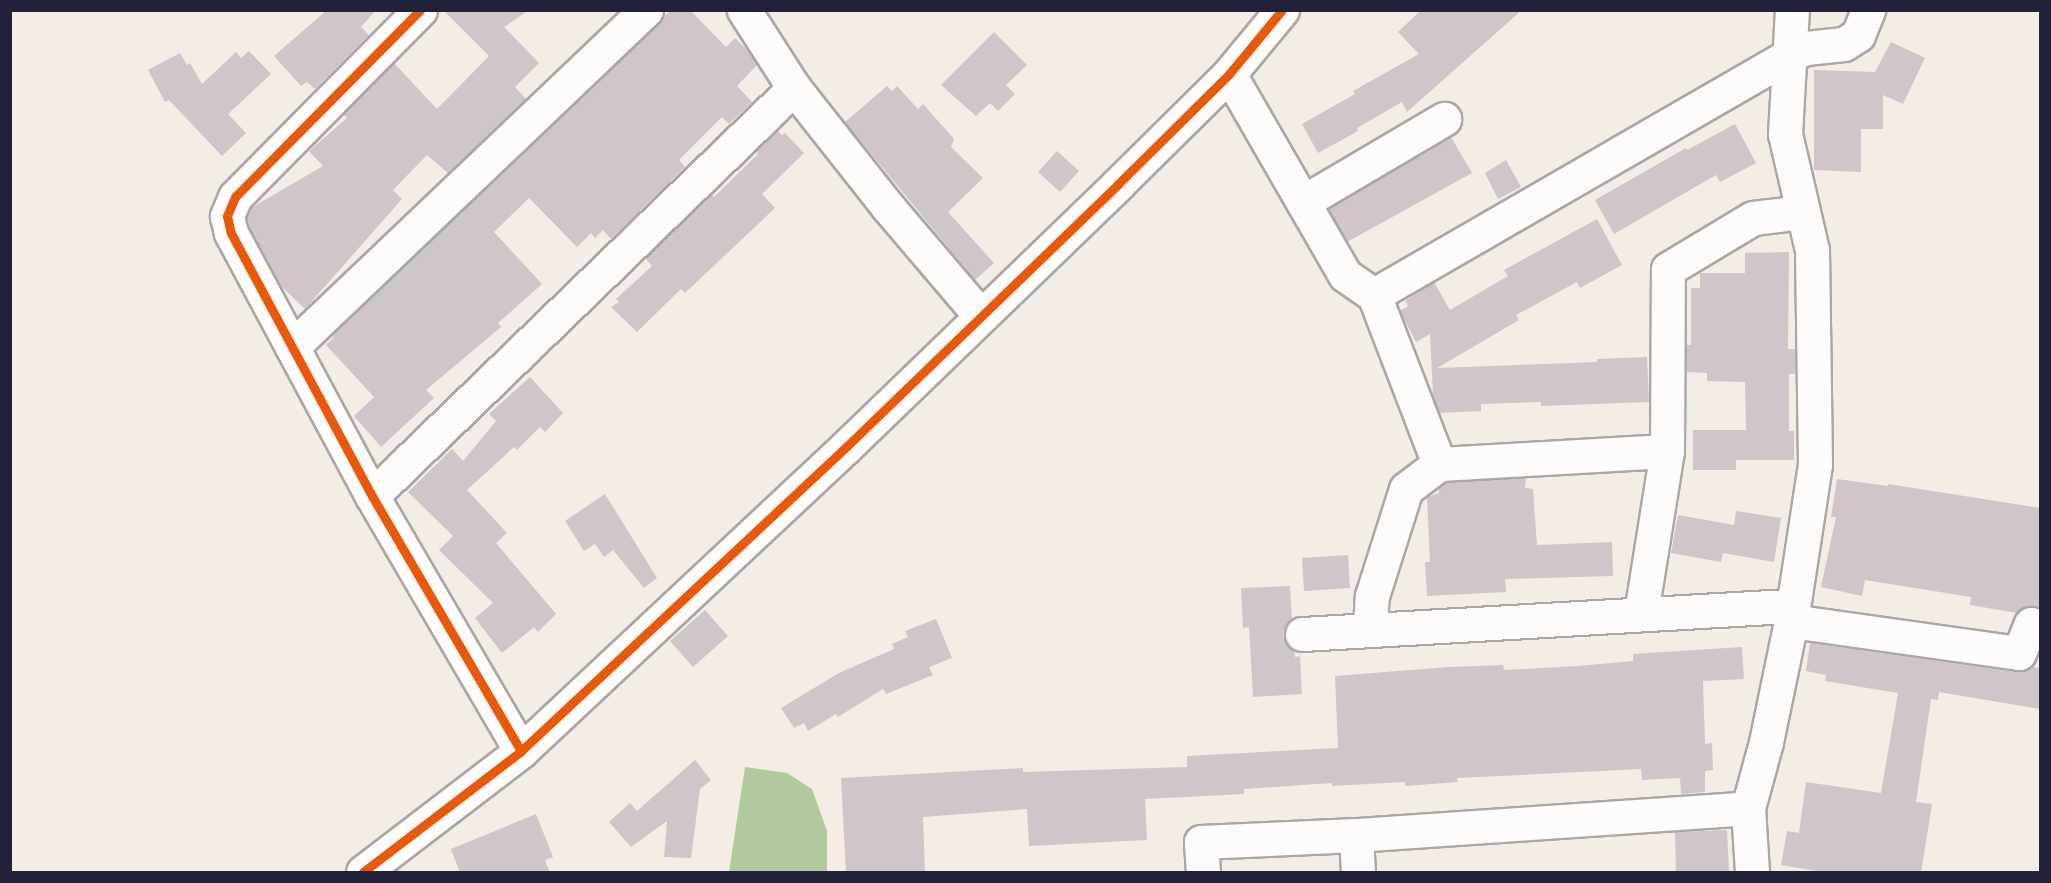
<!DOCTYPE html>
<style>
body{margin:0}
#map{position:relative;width:2051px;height:883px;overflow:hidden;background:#f3ede5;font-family:"EB Garamond",serif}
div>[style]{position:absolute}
.forest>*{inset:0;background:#b2c99f}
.building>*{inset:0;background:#d0c5c9}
.roads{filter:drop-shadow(2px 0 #aaa7a5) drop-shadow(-2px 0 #aaa7a5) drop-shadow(0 2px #aaa7a5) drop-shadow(0 -2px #aaa7a5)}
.minor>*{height:33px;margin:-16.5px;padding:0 16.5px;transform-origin:16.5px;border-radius:16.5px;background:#fdfcfb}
.cycleway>*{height:9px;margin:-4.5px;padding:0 4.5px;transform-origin:4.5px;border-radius:4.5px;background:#e8590c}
span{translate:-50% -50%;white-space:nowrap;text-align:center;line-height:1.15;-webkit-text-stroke:5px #fff;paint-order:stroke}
.frame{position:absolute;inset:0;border:12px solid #22223b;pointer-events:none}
</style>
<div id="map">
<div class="forest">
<i style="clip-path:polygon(745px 767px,787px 773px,812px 789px,827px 831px,827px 872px,729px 872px)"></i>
</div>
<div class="building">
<i style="clip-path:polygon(327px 10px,376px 10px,361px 27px,369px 35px,315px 89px,307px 82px,301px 86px,274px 56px)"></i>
<i style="clip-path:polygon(443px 10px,529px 10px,504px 27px,539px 63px,515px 87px,526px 99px,448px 173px,427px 155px,393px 190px,402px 199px,305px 309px,281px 286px,249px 226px,247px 218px,251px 208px,323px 166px,309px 151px,347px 118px,343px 114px,394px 63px,437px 109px,489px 56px)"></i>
<i style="clip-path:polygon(671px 10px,690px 10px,726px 47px,735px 38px,747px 50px,757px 65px,737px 86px,752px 102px,729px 124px,722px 117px,679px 160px,685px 167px,611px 239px,603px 230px,595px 238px,591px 233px,577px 247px,529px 198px,494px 232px,542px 284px,498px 323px,501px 327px,426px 390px,434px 398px,381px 447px,354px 416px,374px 397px,326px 345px,334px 337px,332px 335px)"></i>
<i style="clip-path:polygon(1421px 10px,1522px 10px,1407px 112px,1402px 102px,1357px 128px,1358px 131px,1318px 153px,1302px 124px,1355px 94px,1353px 91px,1419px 54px,1398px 32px)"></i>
<i style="clip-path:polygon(994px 32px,1027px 65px,1006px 85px,1015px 94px,998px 111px,990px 103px,976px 116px,941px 85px)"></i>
<i style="clip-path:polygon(1891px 42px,1925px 58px,1903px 104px,1883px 95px,1883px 129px,1861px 129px,1861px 172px,1814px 170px,1814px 70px,1875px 72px)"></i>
<i style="clip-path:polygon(249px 51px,271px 74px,228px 114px,246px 133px,222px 156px,169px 100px,165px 102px,148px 70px,180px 53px,187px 65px,190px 63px,202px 84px,236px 52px,241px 58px)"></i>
<i style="clip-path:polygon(887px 86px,892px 91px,897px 86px,918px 109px,923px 104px,954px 139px,951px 147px,983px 178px,948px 212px,994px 263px,975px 280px,845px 122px)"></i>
<i style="clip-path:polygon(1735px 124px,1756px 163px,1720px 182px,1716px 175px,1614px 234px,1595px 200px,1686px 148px,1687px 150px)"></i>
<i style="clip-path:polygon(777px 130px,782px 135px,785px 133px,804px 153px,762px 194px,775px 208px,685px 293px,681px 289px,637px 332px,611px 307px,619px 302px,616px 299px,652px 266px,645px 258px,711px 194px,714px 197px,758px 154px,756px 151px)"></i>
<i style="clip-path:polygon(1451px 137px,1472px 173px,1347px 242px,1328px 209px)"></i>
<i style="clip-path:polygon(1057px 151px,1079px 171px,1060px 192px,1038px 172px)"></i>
<i style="clip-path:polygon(1506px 160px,1521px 187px,1498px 199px,1485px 173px)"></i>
<i style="clip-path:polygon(1597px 219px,1622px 265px,1580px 288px,1577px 282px,1516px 315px,1519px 320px,1437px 368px,1597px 362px,1597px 359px,1647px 357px,1649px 402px,1541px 406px,1541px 402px,1481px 404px,1481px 411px,1439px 413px,1433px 395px,1430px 334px,1416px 342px,1400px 311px,1408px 306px,1405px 301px,1434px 282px,1450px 310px,1508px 276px,1504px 270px)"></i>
<i style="clip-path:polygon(1789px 252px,1788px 349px,1795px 349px,1795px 374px,1789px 374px,1789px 431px,1794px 431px,1794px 460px,1736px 460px,1736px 470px,1693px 470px,1693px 430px,1746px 430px,1745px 382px,1707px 381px,1707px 373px,1687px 372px,1687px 345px,1691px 345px,1691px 288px,1700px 288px,1700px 273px,1745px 273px,1745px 253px)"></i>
<i style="clip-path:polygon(530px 377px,563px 413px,545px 432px,540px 427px,517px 450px,514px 447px,467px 490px,507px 533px,496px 543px,556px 614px,538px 632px,534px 627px,502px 653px,475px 618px,493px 603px,439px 550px,453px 536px,408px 492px,452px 449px,463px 461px,496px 421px,489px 414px)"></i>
<i style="clip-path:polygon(1526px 478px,1525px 488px,1533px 489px,1537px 545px,1612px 542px,1613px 576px,1505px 579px,1506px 592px,1427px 596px,1425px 562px,1430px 562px,1427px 497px,1439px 493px,1439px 488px,1446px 482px)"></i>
<i style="clip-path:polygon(1837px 479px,1888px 486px,1888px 484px,2040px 508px,2040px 607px,2027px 606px,2017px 613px,1970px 605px,1971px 597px,1865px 580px,1862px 596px,1821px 587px,1836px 517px,1831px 517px)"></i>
<i style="clip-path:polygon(605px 494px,657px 578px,644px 588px,613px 550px,604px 557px,595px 544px,584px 551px,565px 521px)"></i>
<i style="clip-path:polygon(1736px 511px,1781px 518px,1774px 562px,1723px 553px,1721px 562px,1671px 553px,1678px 515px,1734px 525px)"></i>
<i style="clip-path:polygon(1348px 555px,1350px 588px,1304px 591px,1302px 558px)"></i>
<i style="clip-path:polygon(1290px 586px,1292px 618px,1285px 626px,1283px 636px,1287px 645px,1294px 651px,1295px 657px,1300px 656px,1302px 694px,1253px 697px,1249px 627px,1243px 628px,1241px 588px)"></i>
<i style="clip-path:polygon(705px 610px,728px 636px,693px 667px,670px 641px)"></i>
<i style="clip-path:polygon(936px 619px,952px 658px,929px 667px,933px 675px,886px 694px,883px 689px,838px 717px,836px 714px,808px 731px,804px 723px,794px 728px,781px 708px,839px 673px,894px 649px,892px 644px,908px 637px,905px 631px)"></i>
<i style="clip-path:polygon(1810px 643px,2016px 672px,2032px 667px,2040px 668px,2040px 709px,1939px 692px,1938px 700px,1931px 699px,1916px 802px,1932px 804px,1921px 873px,1828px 873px,1781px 865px,1787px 831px,1799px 833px,1806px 782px,1881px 793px,1898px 693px,1825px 681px,1826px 675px,1806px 671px)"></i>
<i style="clip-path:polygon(1742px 647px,1744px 679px,1703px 681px,1705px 744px,1712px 743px,1713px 770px,1705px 771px,1705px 792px,1681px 794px,1680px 778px,1642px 780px,1641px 769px,1457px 778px,1458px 782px,1405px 786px,1405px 782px,1332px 786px,1332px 783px,1244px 789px,1244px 794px,1145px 799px,1147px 840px,1029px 846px,1027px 809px,923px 817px,925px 873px,846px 873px,841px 778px,1023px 768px,1023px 772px,1187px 767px,1187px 756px,1338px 748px,1335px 676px,1448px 667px,1503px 665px,1504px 670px,1578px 666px,1633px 661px,1633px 654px)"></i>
<i style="clip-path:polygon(695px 760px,711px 780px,700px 789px,691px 858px,664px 857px,667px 821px,631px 847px,609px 822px,630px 803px,637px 811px)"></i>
<i style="clip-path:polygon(536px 814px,553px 857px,545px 860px,550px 873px,460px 873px,451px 849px)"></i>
<i style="clip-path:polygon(1727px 830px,1729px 873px,1676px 873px,1675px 832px)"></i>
</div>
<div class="roads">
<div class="minor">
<i style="left:420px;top:10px;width:263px;rotate:134.7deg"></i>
<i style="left:235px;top:197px;width:21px;rotate:113deg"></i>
<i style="left:227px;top:216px;width:17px;rotate:77deg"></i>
<i style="left:231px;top:233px;width:298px;rotate:61.8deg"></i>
<i style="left:372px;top:496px;width:295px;rotate:59.7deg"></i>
<i style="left:1229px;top:74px;width:232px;rotate:60deg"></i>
<i style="left:1345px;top:275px;width:35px;rotate:35deg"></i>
<i style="left:794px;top:88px;width:152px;rotate:51.7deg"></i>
<i style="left:888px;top:207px;width:142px;rotate:49.6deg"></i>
<i style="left:1303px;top:202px;width:164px;rotate:-30.5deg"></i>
<i style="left:292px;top:347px;width:489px;rotate:-43.6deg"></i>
<i style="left:1439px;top:464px;width:181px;rotate:-111deg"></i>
<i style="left:1374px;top:295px;width:480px;rotate:-30deg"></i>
<i style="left:1790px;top:55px;width:17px;rotate:-24deg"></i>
<i style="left:1806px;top:48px;width:38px;rotate:-6deg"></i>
<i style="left:1844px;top:44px;width:17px;rotate:-33deg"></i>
<i style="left:1858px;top:35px;width:27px;rotate:-68deg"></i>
<i style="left:372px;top:496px;width:587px;rotate:-44.03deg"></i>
<i style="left:794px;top:88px;width:93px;rotate:-122.7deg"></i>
<i style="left:1641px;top:613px;width:164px;rotate:-80.9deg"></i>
<i style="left:1667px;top:451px;width:182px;rotate:-89.7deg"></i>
<i style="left:1668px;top:269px;width:99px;rotate:-31deg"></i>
<i style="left:1753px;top:218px;width:49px;rotate:-7deg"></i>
<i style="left:1791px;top:621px;width:230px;rotate:8deg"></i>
<i style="left:2019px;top:653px;width:31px;rotate:-68deg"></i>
<i style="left:2031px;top:624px;width:9px;rotate:13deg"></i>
<i style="left:1370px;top:629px;width:33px;rotate:-87deg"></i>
<i style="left:1372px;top:596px;width:112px;rotate:-72.4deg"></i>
<i style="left:1406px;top:489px;width:41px;rotate:-37.1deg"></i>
<i style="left:1439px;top:464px;width:228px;rotate:-3.3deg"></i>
<i style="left:1302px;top:634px;width:492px;rotate:-3.3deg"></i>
<i style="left:1356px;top:835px;width:37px;rotate:87deg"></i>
<i style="left:363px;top:872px;width:199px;rotate:-37.4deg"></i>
<i style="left:521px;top:751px;width:446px;rotate:-43.1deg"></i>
<i style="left:847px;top:446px;width:377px;rotate:-44deg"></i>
<i style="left:1118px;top:184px;width:156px;rotate:-44.7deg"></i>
<i style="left:1229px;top:74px;width:83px;rotate:-50.4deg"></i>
<i style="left:1203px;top:872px;width:30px;rotate:-94deg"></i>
<i style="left:1201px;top:842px;width:155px;rotate:-2.6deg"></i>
<i style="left:1356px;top:835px;width:393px;rotate:-3.9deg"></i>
<i style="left:1752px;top:872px;width:64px;rotate:-93.6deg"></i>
<i style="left:1748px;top:808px;width:68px;rotate:-74.7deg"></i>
<i style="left:1766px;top:742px;width:124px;rotate:-78.3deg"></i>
<i style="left:1791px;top:621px;width:158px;rotate:-81.3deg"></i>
<i style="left:1815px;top:465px;width:215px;rotate:-90.8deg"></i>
<i style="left:1812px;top:250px;width:119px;rotate:-103.1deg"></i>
<i style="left:1785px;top:134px;width:124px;rotate:-86.8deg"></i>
</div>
</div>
<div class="cycleway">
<i style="left:420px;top:10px;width:263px;rotate:134.7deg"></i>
<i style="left:235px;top:197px;width:21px;rotate:113deg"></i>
<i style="left:227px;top:216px;width:17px;rotate:77deg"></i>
<i style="left:231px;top:233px;width:298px;rotate:61.8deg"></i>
<i style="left:372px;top:496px;width:295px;rotate:59.7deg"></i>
<i style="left:363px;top:872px;width:199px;rotate:-37.4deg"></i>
<i style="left:521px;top:751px;width:446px;rotate:-43.1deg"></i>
<i style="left:847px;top:446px;width:377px;rotate:-44deg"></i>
<i style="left:1118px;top:184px;width:156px;rotate:-44.7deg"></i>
<i style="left:1229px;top:74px;width:83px;rotate:-50.4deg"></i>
</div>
<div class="frame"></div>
</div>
